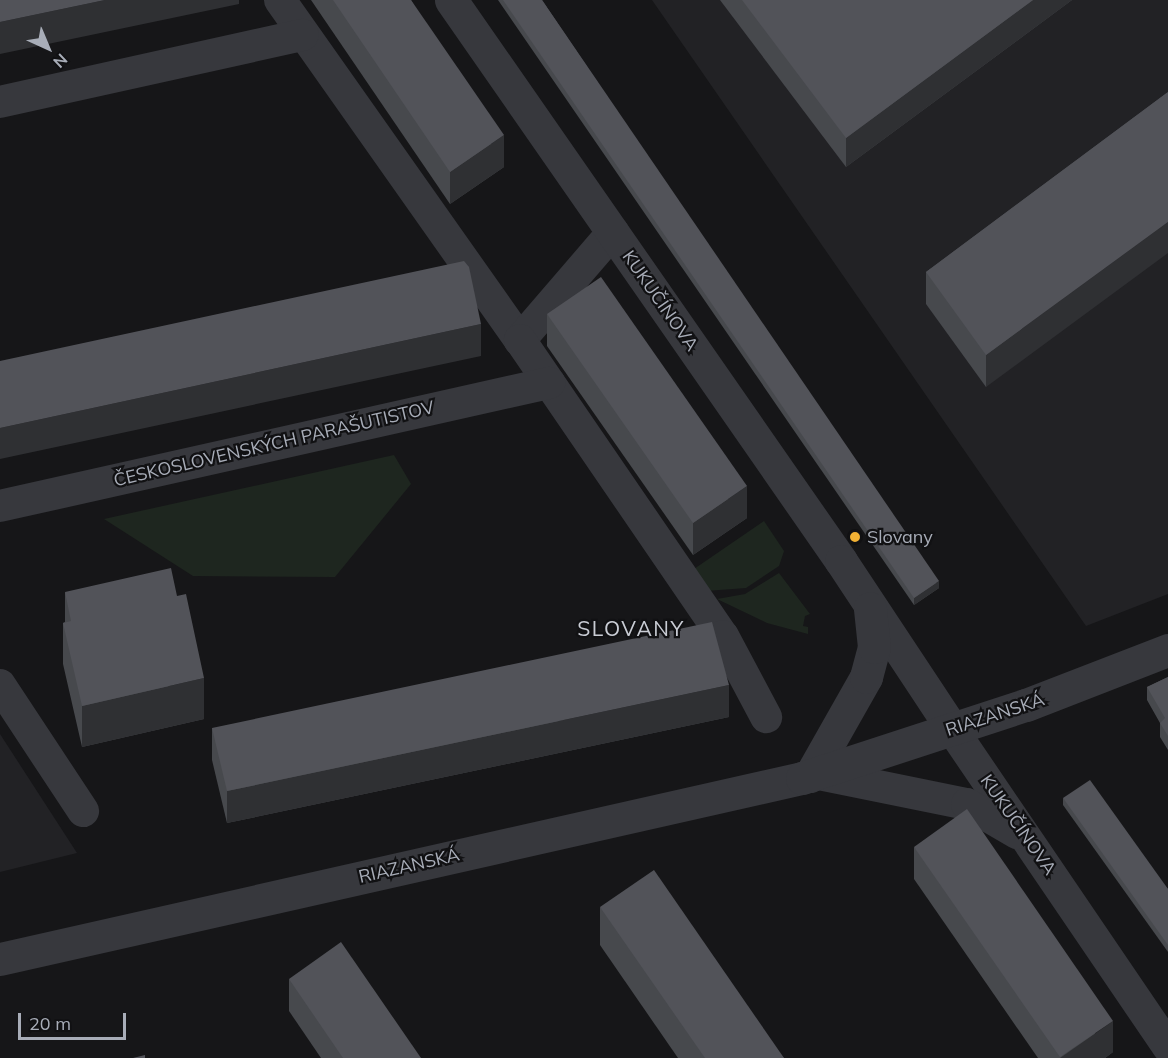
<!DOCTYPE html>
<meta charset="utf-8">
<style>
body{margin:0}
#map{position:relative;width:1168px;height:1058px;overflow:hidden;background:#161618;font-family:Mulish,sans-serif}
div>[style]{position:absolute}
.built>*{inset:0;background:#222225}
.green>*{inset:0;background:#1e261f}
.minor>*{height:32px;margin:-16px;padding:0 16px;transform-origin:16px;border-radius:16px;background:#37383d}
.tertiary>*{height:33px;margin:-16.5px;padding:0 16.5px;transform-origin:16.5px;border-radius:16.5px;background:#37383d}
.wall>*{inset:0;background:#47494d}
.shaded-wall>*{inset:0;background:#2f3033}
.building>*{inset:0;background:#525359}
.dots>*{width:16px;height:16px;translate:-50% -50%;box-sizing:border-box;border:3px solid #111113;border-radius:50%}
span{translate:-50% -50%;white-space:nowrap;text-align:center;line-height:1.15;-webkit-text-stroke:4.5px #111113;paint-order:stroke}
.street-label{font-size:18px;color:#a8adb8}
.poi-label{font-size:18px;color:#a8adb8}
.left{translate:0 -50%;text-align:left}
.quarter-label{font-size:21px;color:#c9ccd4;letter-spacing:1.5px}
.north{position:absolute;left:18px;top:18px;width:60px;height:60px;-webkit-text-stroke:4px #111113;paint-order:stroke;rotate:136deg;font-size:16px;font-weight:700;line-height:24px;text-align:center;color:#a8adb8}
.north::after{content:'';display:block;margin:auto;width:21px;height:27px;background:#a8adb8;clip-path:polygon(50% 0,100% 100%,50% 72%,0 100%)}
.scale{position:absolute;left:18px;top:1013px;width:108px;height:27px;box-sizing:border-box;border:3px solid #a8adb8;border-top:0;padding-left:8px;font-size:18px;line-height:21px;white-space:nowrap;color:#a8adb8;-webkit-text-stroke:4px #111113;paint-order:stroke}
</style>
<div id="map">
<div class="built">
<i style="clip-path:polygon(652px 0,1168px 0,1168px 594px,1086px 626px)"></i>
<i style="clip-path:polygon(0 734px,77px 853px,0 872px)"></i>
</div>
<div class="green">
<i style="clip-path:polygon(394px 455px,411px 484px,335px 577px,193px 576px,104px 519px)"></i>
<i style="clip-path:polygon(764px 521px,784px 551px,779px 566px,746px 588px,706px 591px,694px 569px)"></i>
<i style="clip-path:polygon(779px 573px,810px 614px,805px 616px,803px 626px,808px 627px,808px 634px,767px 623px,717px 599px,745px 594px)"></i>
</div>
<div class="minor">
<i style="left:280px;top:0;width:416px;rotate:54.8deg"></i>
<i style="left:0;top:102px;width:310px;rotate:-12.5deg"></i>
<i style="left:613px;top:232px;width:143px;rotate:130.7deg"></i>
<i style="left:520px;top:340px;width:359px;rotate:55.6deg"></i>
<i style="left:723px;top:636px;width:92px;rotate:62deg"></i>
<i style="left:0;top:506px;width:563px;rotate:-12.63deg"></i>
<i style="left:0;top:685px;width:151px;rotate:56.6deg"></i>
<i style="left:952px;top:729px;width:384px;rotate:55.8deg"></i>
<i style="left:819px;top:774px;width:151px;rotate:11.5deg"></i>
<i style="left:967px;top:804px;width:58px;rotate:30.1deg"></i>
</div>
<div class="tertiary">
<i style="left:451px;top:0;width:683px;rotate:55.19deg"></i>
<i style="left:841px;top:561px;width:201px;rotate:56.5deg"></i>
<i style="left:810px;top:776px;width:114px;rotate:-60.5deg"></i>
<i style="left:866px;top:677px;width:31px;rotate:-75deg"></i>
<i style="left:874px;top:647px;width:39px;rotate:-96deg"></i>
<i style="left:0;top:959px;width:822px;rotate:-12.72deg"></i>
<i style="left:802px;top:778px;width:236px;rotate:-18.1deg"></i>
<i style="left:1026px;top:705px;width:152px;rotate:-21.2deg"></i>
</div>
<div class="wall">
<i style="clip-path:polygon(311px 0,411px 0,504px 167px,450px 204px)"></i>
<i style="clip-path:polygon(498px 0,542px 0,939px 588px,914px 605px)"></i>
<i style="clip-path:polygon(720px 0,1072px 0,846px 167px)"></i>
<i style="clip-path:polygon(1168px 92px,986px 387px,926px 304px,926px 272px)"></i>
<i style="clip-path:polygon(547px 314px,747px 518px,693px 555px,547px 346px)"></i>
<i style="clip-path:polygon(65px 592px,204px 719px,82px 747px,63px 664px,63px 623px,65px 622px)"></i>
<i style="clip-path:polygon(1168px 677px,1168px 750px,1160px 737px,1160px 723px,1147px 700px,1147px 687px)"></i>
<i style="clip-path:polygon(729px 717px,227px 823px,212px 760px,212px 728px)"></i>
<i style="clip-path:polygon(1063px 798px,1168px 889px,1168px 952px,1063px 805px)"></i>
<i style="clip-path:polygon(914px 847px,1113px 1052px,1105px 1058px,1038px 1058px,914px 879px)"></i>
<i style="clip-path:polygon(600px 907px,784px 1058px,678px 1058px,600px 945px)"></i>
<i style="clip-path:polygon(289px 979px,421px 1058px,321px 1058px,289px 1011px)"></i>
</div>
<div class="shaded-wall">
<i style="clip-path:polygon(105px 0,239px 0,239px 4px,0 54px,0 22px)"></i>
<i style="clip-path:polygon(1033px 0,1072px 0,846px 167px,846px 138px)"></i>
<i style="clip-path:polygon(504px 135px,504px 167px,450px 204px,450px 172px)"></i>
<i style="clip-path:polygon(1168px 222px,1168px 253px,986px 387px,986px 355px)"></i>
<i style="clip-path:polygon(481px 324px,481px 356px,0 459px,0 428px)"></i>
<i style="clip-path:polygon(747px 486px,747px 518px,693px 555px,693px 523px)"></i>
<i style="clip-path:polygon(939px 581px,939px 588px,914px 605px,914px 598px)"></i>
<i style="clip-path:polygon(204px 678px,204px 719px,82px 747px,82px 706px)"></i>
<i style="clip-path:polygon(729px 685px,729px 717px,227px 823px,227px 791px)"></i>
<i style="clip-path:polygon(1113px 1021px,1113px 1052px,1105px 1058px,1060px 1058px)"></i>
</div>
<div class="building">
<i style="clip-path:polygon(0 0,105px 0,0 22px)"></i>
<i style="clip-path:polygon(333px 0,411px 0,504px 135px,450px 172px)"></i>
<i style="clip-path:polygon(503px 0,542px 0,939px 581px,914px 598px)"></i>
<i style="clip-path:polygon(742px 0,1033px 0,846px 138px)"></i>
<i style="clip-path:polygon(1168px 92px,1168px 222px,986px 355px,926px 272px)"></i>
<i style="clip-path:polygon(464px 261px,469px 267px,481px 324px,0 428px,0 361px)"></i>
<i style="clip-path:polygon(601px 277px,747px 486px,693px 523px,547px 314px)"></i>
<i style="clip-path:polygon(171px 568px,177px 596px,186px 594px,204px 678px,82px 706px,63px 623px,71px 621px,65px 592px)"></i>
<i style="clip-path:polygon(712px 622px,729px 685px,227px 791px,212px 728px)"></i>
<i style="clip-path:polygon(1168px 677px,1168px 736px,1160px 723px,1165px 718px,1147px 687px)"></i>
<i style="clip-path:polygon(1090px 780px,1168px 889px,1168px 945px,1063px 798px)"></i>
<i style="clip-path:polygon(967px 809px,1113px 1021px,1060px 1057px,914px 847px)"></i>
<i style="clip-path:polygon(654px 870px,784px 1058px,705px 1058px,600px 907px)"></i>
<i style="clip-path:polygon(341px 942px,421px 1058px,343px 1058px,289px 979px)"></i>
<i style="clip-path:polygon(145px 1055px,145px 1058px,133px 1058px)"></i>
</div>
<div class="dots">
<i style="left:855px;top:537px;background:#f2b134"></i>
</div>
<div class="street-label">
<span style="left:660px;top:301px;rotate:55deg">KUKUČÍNOVA</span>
<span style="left:274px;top:444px;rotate:-13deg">ČESKOSLOVENSKÝCH PARAŠUTISTOV</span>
<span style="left:995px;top:715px;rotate:-18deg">RIAZANSKÁ</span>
<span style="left:1018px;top:825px;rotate:55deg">KUKUČÍNOVA</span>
<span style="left:409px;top:866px;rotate:-13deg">RIAZANSKÁ</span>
</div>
<div class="poi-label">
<span class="left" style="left:867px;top:537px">Slovany</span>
</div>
<div class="quarter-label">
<span style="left:631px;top:628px">SLOVANY</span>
</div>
<div class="north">N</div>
<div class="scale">20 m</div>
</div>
